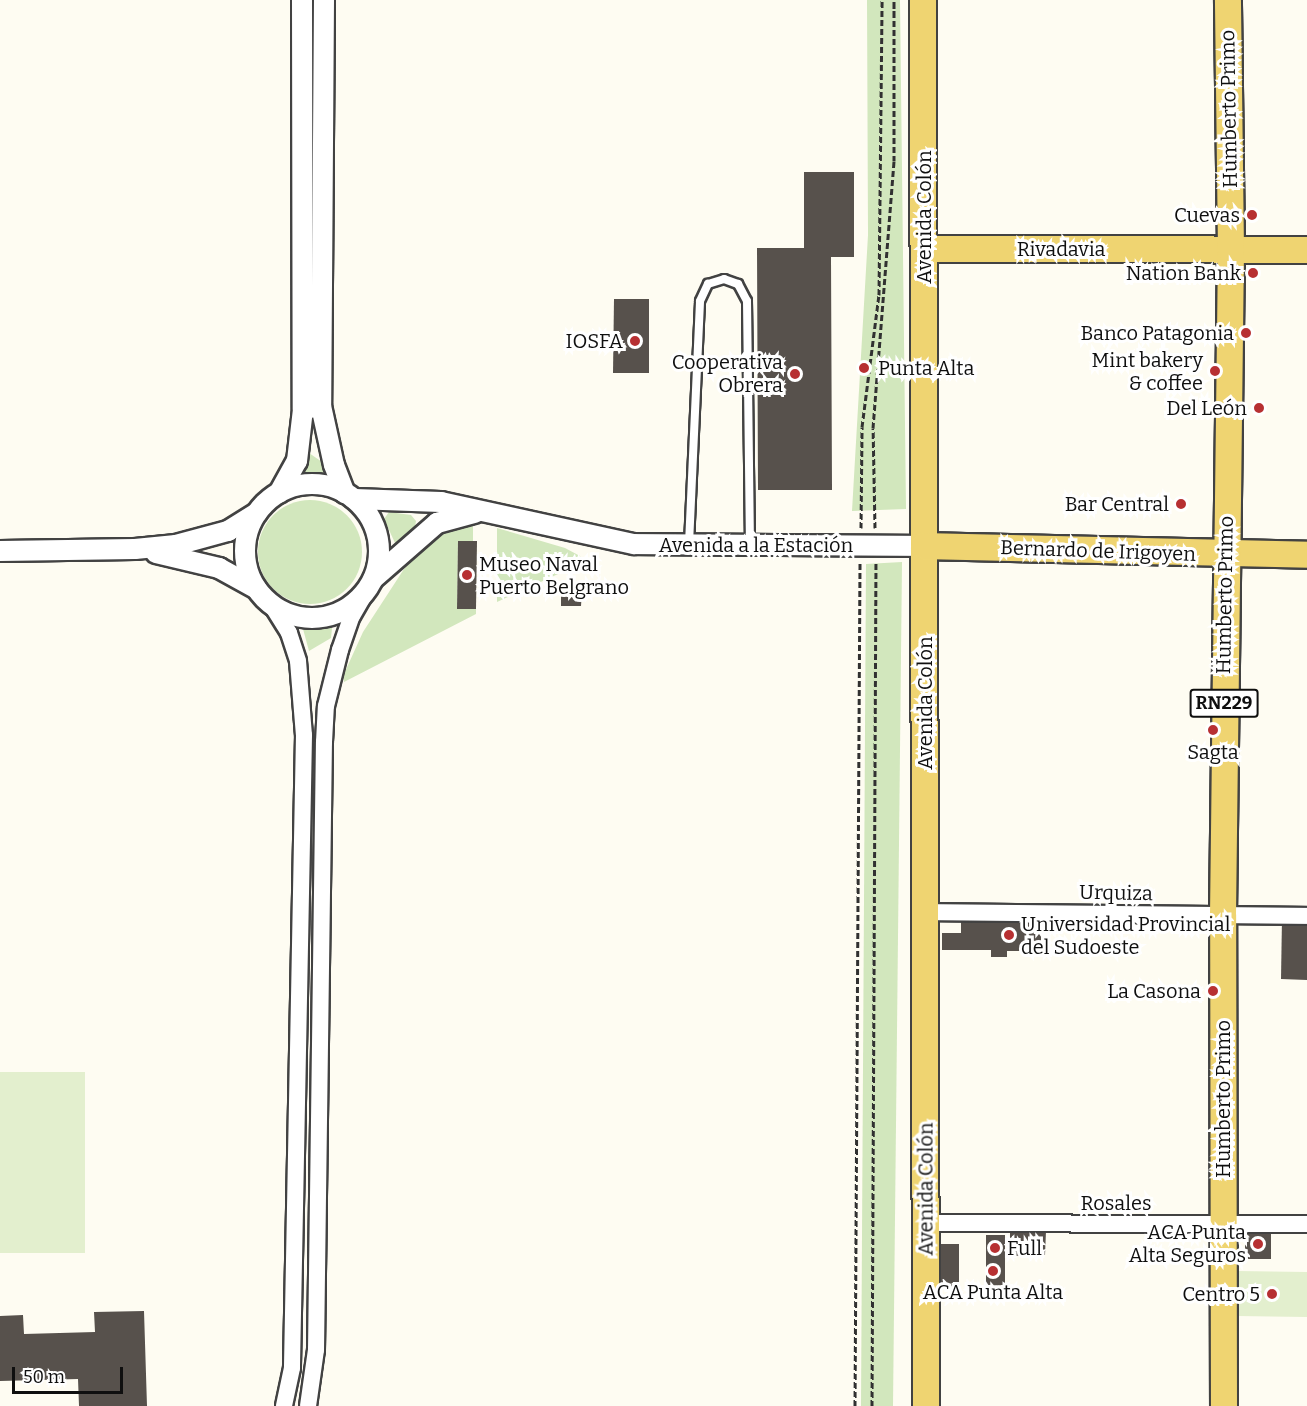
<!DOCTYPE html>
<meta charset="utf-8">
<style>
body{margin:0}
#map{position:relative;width:1307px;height:1406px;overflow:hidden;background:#fefcf2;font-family:Bitter,serif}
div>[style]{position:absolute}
.green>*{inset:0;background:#d2e7bd}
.round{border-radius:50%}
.pitch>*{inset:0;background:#e3efce}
.building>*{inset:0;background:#57514c}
.path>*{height:3px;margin-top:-1.5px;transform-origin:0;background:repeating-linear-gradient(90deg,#313131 0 6px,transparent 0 9px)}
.roads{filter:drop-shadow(2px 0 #424242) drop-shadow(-2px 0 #424242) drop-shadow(0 2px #424242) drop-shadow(0 -2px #424242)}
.service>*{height:8px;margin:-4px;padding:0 4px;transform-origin:4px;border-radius:4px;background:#fff}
.minor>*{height:16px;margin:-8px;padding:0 8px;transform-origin:8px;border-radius:8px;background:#fff}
.tertiary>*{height:20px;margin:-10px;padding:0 10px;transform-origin:10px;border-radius:10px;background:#fff}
.tertiary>.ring{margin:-10px;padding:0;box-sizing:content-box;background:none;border:20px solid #fff;border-radius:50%}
.primary>*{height:26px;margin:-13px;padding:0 13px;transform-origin:13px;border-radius:13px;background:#efd471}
.dots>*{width:16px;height:16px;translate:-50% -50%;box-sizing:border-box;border:3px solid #fff;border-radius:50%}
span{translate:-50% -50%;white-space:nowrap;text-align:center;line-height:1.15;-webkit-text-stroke:6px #fff;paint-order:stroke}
.shield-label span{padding:2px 4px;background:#fff;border:2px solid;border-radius:4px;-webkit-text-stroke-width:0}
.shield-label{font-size:18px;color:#0f0f0f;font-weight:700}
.street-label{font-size:20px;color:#0f0f0f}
.poi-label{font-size:20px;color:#0f0f0f}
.right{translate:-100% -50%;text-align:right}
.left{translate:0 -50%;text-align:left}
.scale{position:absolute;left:12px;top:1367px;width:111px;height:27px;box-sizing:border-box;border:3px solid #0f0f0f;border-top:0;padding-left:8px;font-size:18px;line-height:21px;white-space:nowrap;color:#0f0f0f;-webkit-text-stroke:4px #fff;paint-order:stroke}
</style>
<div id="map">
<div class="green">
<i style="clip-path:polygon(867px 0,900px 0,906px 509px,852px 511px,868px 235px)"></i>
<i style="clip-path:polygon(309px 453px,325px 464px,327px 478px,300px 477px)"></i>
<i class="round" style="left:258px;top:500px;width:104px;height:104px"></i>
<i style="clip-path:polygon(389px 512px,411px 515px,416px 521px,415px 527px,395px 543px,384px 519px)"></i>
<i style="clip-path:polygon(473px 525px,473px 541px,458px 541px,457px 609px,476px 609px,476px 614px,344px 682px,343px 676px,363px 632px,404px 569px,437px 536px)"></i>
<i style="clip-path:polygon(497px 528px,565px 548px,580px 556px,582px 563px,497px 602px)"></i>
<i style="clip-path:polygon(902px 562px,893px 1406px,861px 1406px,866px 564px)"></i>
<i style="clip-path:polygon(328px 625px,332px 628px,331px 638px,309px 651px,303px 629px)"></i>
</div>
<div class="pitch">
<i style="clip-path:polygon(0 1072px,85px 1072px,85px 1253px,0 1253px)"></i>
<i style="clip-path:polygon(1237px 1271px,1307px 1272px,1307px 1317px,1237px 1316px)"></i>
</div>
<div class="building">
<i style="clip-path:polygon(804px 172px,854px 172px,854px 257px,831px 257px,832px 490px,758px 490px,757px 248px,804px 248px)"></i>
<i style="clip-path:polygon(614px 299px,649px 299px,649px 373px,613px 373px)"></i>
<i style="clip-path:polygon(458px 541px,477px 541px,476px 609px,457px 609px)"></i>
<i style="clip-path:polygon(561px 591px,582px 591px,581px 606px,561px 606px)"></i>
<i style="clip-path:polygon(1282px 918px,1307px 919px,1307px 980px,1281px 979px)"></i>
<i style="clip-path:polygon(961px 922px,1041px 922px,1041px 951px,1007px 951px,1007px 957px,991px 957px,991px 950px,942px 950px,942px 933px,961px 933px)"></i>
<i style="clip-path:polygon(1245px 1229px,1271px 1229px,1271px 1259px,1245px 1259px)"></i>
<i style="clip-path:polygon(1010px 1231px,1046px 1231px,1045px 1255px,1010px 1256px)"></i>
<i style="clip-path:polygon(986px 1235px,1005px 1235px,1005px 1285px,986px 1286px)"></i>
<i style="clip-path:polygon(936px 1244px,959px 1244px,959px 1286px,936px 1287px)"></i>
<i style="clip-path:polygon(144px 1311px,147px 1406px,79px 1406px,78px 1379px,0 1381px,0 1316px,23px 1315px,24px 1334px,95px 1332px,94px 1312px)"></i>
</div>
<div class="path">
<i style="left:861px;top:528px;width:101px;rotate:-89.4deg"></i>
<i style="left:862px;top:427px;width:133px;rotate:-82.7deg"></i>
<i style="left:879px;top:295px;width:295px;rotate:-89.4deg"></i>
<i style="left:875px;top:528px;width:100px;rotate:-91.1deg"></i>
<i style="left:873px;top:428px;width:268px;rotate:-85.5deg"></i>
<i style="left:894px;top:161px;width:161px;rotate:-90deg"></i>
<i style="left:855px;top:1406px;width:844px;rotate:-89.66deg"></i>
<i style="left:872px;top:1406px;width:844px;rotate:-89.73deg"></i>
</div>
<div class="roads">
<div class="service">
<i style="left:689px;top:544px;width:243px;rotate:-87.4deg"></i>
<i style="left:700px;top:301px;width:19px;rotate:-65deg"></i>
<i style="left:708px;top:284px;width:17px;rotate:-17deg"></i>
<i style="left:724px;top:279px;width:15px;rotate:20deg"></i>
<i style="left:738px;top:284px;width:19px;rotate:62deg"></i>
<i style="left:747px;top:301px;width:244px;rotate:89.3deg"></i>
</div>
<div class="minor">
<i style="left:271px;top:604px;width:34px;rotate:58deg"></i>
<i style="left:289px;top:633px;width:29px;rotate:72deg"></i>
<i style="left:298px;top:661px;width:74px;rotate:85.4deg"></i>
<i style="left:304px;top:735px;width:633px;rotate:91.09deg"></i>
<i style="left:292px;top:1368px;width:39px;rotate:102deg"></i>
<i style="left:925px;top:912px;width:382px;rotate:0.6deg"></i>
<i style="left:926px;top:1223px;width:381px;rotate:0.2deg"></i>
<i style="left:308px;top:1406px;width:57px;rotate:-81.9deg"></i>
<i style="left:316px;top:1350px;width:608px;rotate:-89.25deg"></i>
<i style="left:324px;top:742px;width:36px;rotate:-87deg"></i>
<i style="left:326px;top:706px;width:58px;rotate:-76deg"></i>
<i style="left:340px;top:650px;width:36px;rotate:-71deg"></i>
<i style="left:352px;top:616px;width:32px;rotate:-60deg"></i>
</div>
<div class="tertiary">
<i style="left:302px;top:0;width:409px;rotate:89.9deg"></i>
<i style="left:324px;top:0;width:406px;rotate:90.4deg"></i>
<i style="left:321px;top:406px;width:60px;rotate:77.6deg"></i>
<i style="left:334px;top:465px;width:30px;rotate:69deg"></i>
<i class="ring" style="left:245px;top:484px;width:114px;height:114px"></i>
<i style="left:279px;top:493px;width:37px;rotate:-61deg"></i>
<i style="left:297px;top:461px;width:52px;rotate:-83.4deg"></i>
<i style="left:303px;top:409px;width:13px;rotate:-9deg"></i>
<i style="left:354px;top:499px;width:87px;rotate:2deg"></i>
<i style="left:441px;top:502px;width:198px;rotate:12.3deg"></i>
<i style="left:634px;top:544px;width:290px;rotate:0.4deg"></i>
<i style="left:0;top:551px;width:135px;rotate:-0.8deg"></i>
<i style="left:135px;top:549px;width:41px;rotate:-5.6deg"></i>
<i style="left:176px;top:545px;width:54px;rotate:-15.1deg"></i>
<i style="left:228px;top:531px;width:34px;rotate:-32deg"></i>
<i style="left:156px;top:553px;width:65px;rotate:13.4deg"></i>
<i style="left:219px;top:568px;width:43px;rotate:28.9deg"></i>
<i style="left:374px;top:578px;width:84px;rotate:-41.1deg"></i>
<i style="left:437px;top:523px;width:39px;rotate:-15deg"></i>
</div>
<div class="primary">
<i style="left:923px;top:0;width:1406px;rotate:89.88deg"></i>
<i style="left:924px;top:249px;width:383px;rotate:0.1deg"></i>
<i style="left:924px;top:546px;width:383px;rotate:1.3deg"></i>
<i style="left:1224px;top:1406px;width:491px;rotate:-90.1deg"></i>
<i style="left:1223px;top:915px;width:665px;rotate:-89.31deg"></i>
<i style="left:1231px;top:250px;width:250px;rotate:-90.7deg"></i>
</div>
</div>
<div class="dots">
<i style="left:1252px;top:215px;background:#b73032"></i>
<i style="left:1253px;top:273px;background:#b73032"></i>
<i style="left:1246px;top:333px;background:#b73032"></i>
<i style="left:635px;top:341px;background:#b73032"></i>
<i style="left:864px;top:368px;background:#b73032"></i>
<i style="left:1215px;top:371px;background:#b73032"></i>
<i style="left:795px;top:374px;background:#b73032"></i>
<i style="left:1259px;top:408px;background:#b73032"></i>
<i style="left:1181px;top:504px;background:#b73032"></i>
<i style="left:467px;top:575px;background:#b73032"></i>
<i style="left:1213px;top:730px;background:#b73032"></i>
<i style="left:1009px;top:935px;background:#b73032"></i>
<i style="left:1213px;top:991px;background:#b73032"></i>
<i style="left:1258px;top:1244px;background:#b73032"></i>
<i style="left:995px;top:1248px;background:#b73032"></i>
<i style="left:993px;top:1271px;background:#b73032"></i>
<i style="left:1272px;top:1294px;background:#b73032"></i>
</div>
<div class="shield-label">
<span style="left:1224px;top:703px">RN229</span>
</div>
<div class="street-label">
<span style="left:1229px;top:109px;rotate:-91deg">Humberto Primo</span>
<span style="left:924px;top:217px;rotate:-90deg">Avenida Colón</span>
<span style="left:1061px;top:249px">Rivadavia</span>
<span style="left:756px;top:545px">Avenida a la Estación</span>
<span style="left:1098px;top:551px;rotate:2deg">Bernardo de Irigoyen</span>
<span style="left:1225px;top:595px;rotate:-89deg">Humberto Primo</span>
<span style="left:925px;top:703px;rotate:-90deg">Avenida Colón</span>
<span style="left:1116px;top:893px;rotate:1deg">Urquiza</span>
<span style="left:1223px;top:1099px;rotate:-90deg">Humberto Primo</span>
<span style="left:926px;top:1189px;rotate:-90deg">Avenida Colón</span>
<span style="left:1116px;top:1203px">Rosales</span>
</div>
<div class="poi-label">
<span class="right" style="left:1240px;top:215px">Cuevas</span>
<span class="right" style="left:1241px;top:273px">Nation Bank</span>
<span class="right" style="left:1234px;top:333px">Banco Patagonia</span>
<span class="right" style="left:623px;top:341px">IOSFA</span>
<span class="right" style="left:1203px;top:372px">Mint bakery<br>&amp; coffee</span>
<span class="right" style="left:783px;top:374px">Cooperativa<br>Obrera</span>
<span class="left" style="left:878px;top:368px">Punta Alta</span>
<span class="right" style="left:1247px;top:408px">Del León</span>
<span class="right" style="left:1169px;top:504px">Bar Central</span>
<span class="left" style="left:479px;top:576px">Museo Naval<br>Puerto Belgrano</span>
<span style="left:1213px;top:752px">Sagta</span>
<span class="left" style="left:1021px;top:936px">Universidad Provincial<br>del Sudoeste</span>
<span class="right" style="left:1201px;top:991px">La Casona</span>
<span class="right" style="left:1246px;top:1244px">ACA Punta<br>Alta Seguros</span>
<span class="left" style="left:1007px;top:1248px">Full</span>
<span style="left:993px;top:1292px">ACA Punta Alta</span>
<span class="right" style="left:1260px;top:1294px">Centro 5</span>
</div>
<div class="scale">50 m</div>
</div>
